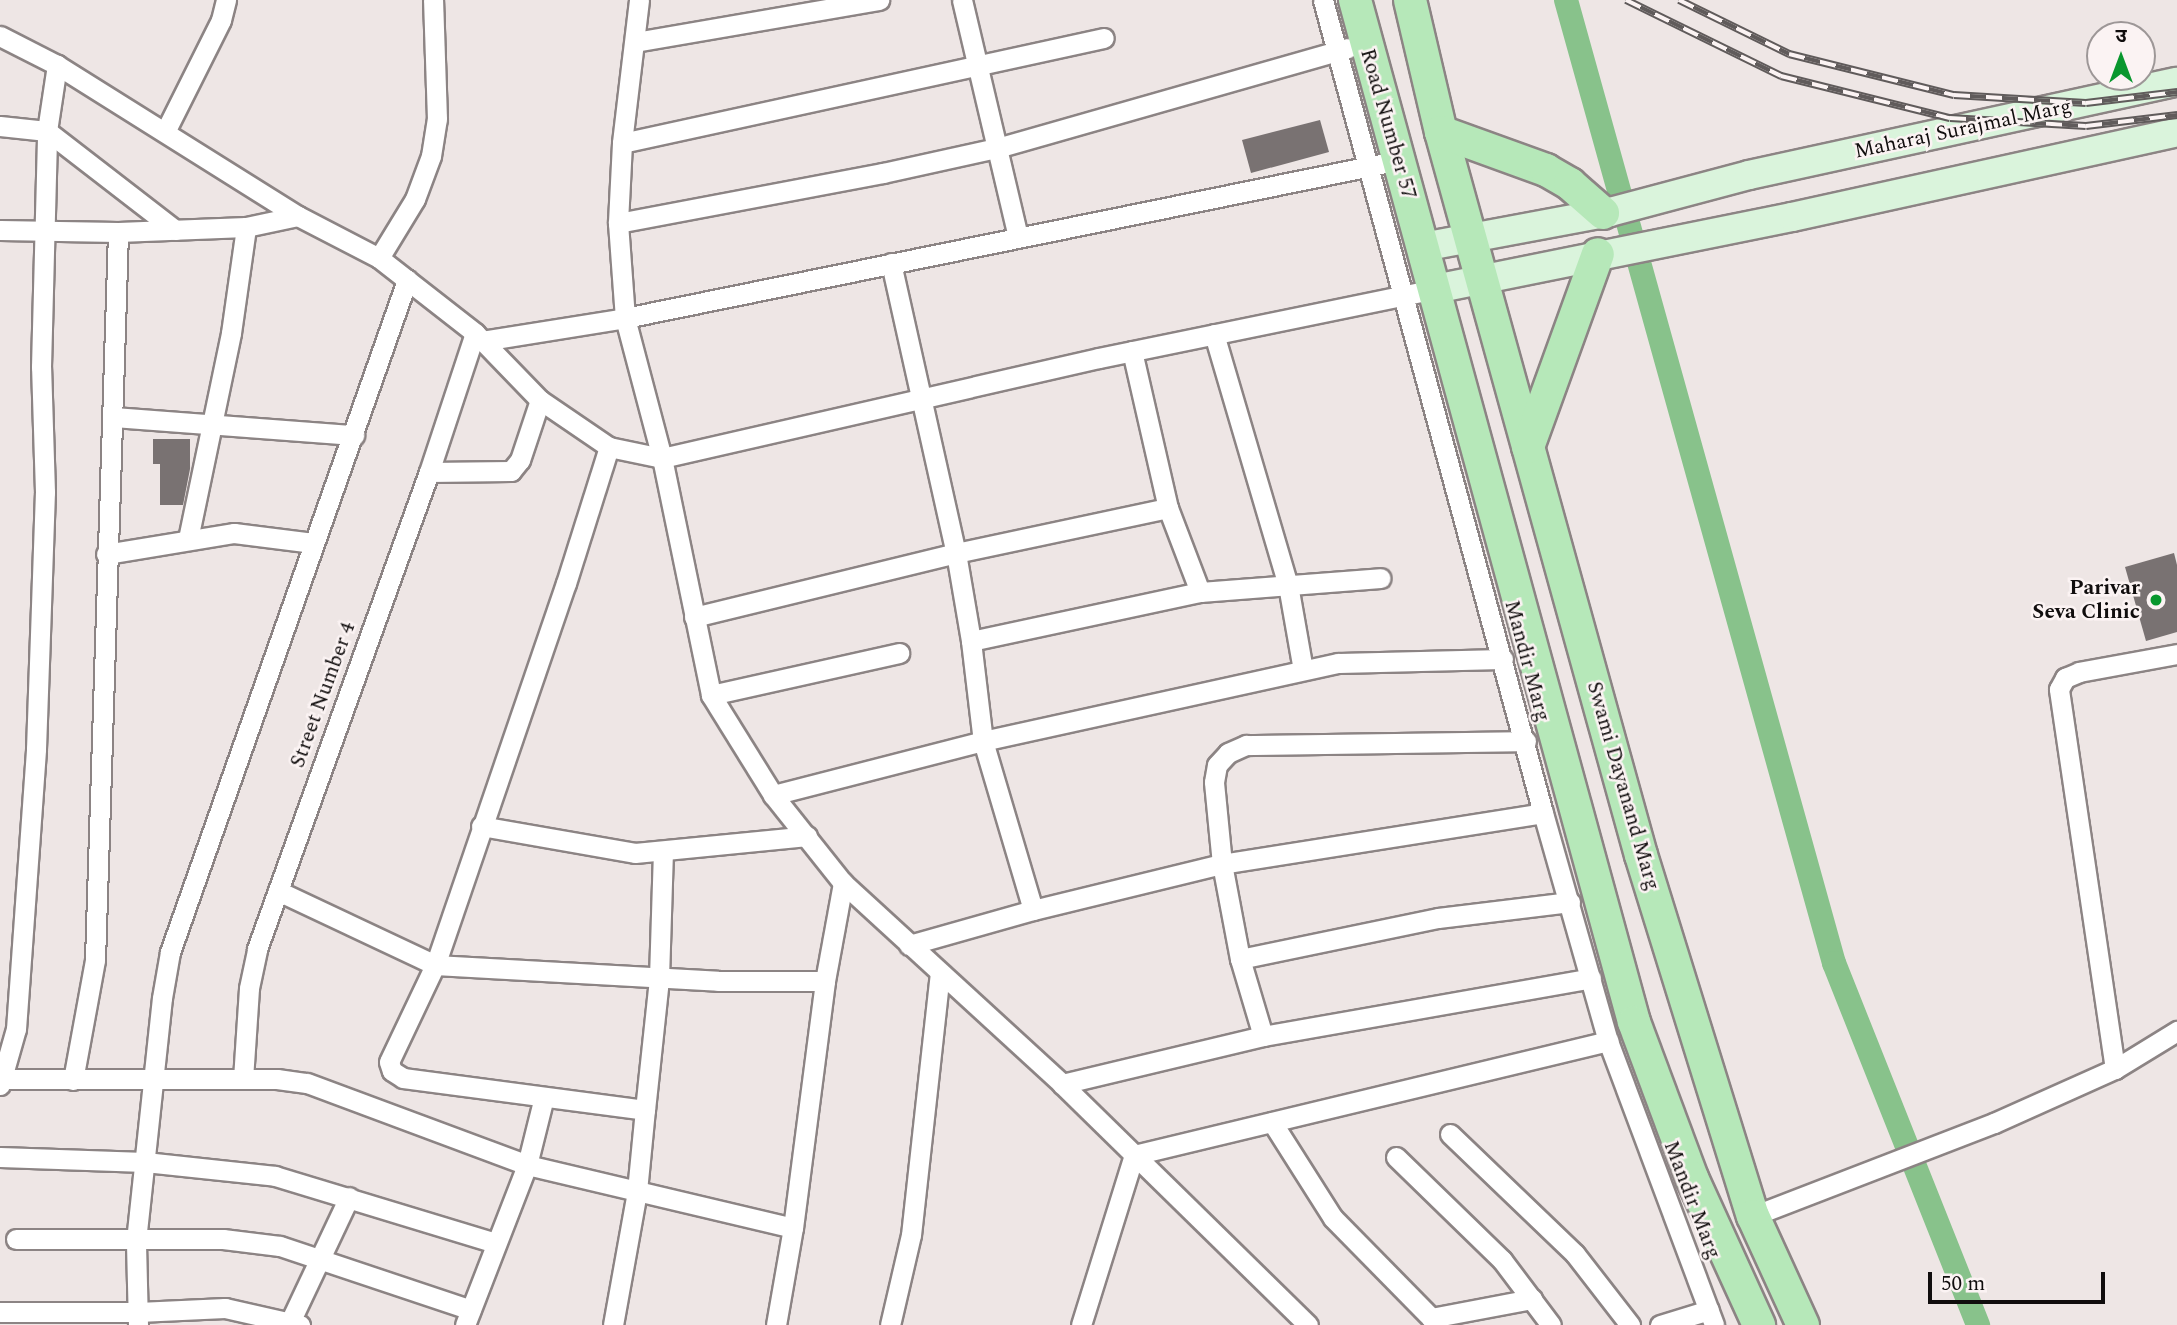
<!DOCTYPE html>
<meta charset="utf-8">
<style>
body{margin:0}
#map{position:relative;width:2177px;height:1325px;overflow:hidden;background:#eee6e5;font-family:Spectral,"Noto Sans Devanagari",serif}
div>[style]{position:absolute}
.canal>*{height:24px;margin:-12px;padding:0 12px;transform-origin:12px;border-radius:12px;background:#88c28b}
.building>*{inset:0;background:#797272}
.roads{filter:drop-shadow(2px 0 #8c8484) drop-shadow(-2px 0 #8c8484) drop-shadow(0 2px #8c8484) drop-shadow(0 -2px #8c8484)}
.street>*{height:19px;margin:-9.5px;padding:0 9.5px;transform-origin:9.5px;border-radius:9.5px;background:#fff}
.secondary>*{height:28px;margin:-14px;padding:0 14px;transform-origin:14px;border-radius:14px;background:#daf4dc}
.primary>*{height:32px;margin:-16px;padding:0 16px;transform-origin:16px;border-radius:16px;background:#b6e8b9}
.rail>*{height:8px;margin-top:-4px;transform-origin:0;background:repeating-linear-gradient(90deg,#fbf3f3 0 16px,#605b5b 0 32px);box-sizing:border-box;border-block:2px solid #605b5b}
.dots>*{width:19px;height:19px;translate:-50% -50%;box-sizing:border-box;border:4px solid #fbf3f3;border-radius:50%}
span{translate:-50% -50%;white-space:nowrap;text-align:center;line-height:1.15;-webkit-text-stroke:5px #fbf3f3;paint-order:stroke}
.street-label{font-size:21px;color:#100d0d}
.poi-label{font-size:21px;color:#100d0d;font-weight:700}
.right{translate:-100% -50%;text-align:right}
.north{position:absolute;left:2086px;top:21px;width:70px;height:70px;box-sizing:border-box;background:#fbf3f3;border:2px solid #9d9797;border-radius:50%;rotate:0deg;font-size:19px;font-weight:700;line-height:28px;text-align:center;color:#100d0d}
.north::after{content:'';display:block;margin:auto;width:24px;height:32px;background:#09972e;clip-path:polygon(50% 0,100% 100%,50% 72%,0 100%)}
.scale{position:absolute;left:1928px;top:1272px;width:177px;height:32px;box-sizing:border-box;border:4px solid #100d0d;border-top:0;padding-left:9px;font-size:21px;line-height:24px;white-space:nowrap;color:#100d0d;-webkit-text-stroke:5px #fbf3f3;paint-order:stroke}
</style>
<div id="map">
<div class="canal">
<i style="left:1566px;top:0;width:1000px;rotate:74.45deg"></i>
<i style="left:1834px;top:963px;width:390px;rotate:68.3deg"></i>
</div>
<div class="building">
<i style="clip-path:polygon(1320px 120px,1329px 152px,1251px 173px,1242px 140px)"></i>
<i style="clip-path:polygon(153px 439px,190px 439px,190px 469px,183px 505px,160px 505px,160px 464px,153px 464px)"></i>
<i style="clip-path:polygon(2174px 553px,2177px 565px,2177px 632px,2146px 641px,2125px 567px)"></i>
</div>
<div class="roads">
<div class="street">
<i style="left:639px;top:0;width:144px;rotate:96.8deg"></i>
<i style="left:622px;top:143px;width:80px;rotate:92.9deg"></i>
<i style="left:618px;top:223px;width:95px;rotate:85.8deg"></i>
<i style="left:625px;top:318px;width:145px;rotate:75.2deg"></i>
<i style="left:662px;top:458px;width:242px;rotate:78.3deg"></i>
<i style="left:711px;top:695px;width:118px;rotate:58.2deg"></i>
<i style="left:773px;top:795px;width:112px;rotate:51.5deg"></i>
<i style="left:843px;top:883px;width:297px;rotate:42.5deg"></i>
<i style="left:1062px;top:1084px;width:344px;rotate:44.4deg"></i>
<i style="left:962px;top:0;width:244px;rotate:76.7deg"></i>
<i style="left:1323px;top:0;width:842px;rotate:74.86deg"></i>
<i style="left:1543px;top:813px;width:237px;rotate:74.1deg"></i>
<i style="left:1608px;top:1041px;width:303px;rotate:69.5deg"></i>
<i style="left:0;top:36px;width:64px;rotate:27deg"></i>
<i style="left:57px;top:65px;width:284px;rotate:32.1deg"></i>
<i style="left:298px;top:216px;width:91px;rotate:27.4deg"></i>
<i style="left:379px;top:258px;width:122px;rotate:38deg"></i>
<i style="left:475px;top:333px;width:93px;rotate:45.9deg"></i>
<i style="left:540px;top:400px;width:83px;rotate:34.3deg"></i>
<i style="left:609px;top:447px;width:54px;rotate:11.7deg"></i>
<i style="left:662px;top:458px;width:448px;rotate:-12.9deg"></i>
<i style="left:1099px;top:358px;width:343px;rotate:-11.6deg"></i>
<i style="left:635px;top:42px;width:248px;rotate:-9.8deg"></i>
<i style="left:0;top:126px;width:47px;rotate:6.1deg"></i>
<i style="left:47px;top:131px;width:67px;rotate:-81.4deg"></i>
<i style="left:47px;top:131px;width:162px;rotate:37.7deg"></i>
<i style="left:165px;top:132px;width:125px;rotate:-63.4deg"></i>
<i style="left:221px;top:20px;width:21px;rotate:-76deg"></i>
<i style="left:622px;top:143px;width:493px;rotate:-12.3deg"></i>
<i style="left:618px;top:223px;width:270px;rotate:-10.7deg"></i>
<i style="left:883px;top:173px;width:117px;rotate:-12.4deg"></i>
<i style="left:997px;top:148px;width:365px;rotate:-15.9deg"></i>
<i style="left:0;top:230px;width:118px;rotate:1deg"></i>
<i style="left:118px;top:232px;width:128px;rotate:-2.2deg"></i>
<i style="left:246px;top:227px;width:53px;rotate:-11.9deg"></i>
<i style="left:379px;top:258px;width:69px;rotate:-58.6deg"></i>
<i style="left:415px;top:199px;width:46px;rotate:-69.6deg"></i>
<i style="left:431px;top:156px;width:37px;rotate:-81deg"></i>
<i style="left:437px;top:119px;width:119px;rotate:-91.9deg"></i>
<i style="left:891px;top:263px;width:297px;rotate:77.4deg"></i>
<i style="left:956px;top:553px;width:89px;rotate:80.3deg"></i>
<i style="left:971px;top:641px;width:101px;rotate:83.2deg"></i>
<i style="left:983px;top:741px;width:176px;rotate:73.5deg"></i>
<i style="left:1214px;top:334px;width:262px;rotate:73.6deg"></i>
<i style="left:1288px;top:585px;width:86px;rotate:80deg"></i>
<i style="left:482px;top:341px;width:145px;rotate:-9.1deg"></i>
<i style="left:625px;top:318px;width:791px;rotate:-11.52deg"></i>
<i style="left:1132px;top:351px;width:161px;rotate:77.1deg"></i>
<i style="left:1168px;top:508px;width:90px;rotate:69.1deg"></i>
<i style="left:113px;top:417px;width:242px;rotate:4.3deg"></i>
<i style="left:609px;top:447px;width:143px;rotate:107.5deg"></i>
<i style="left:566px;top:583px;width:404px;rotate:108.9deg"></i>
<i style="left:435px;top:965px;width:107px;rotate:115.4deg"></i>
<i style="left:389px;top:1062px;width:9px;rotate:72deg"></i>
<i style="left:392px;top:1071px;width:13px;rotate:32deg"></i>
<i style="left:403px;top:1078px;width:244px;rotate:7.5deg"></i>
<i style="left:429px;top:472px;width:82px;rotate:-0.7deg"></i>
<i style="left:511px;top:471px;width:14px;rotate:-51deg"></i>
<i style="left:520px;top:460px;width:63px;rotate:-71.6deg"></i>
<i style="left:188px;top:539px;width:210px;rotate:-78.2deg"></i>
<i style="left:231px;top:333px;width:107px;rotate:-81.9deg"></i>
<i style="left:106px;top:554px;width:130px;rotate:-9.3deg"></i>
<i style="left:234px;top:533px;width:80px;rotate:7.2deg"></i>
<i style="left:694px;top:617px;width:270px;rotate:-13.7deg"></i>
<i style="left:956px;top:553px;width:217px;rotate:-12deg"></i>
<i style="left:971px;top:641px;width:234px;rotate:-12.1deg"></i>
<i style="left:1200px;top:592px;width:181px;rotate:-4.4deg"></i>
<i style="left:711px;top:695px;width:193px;rotate:-12.6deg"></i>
<i style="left:773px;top:795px;width:217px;rotate:-14.4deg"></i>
<i style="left:983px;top:741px;width:363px;rotate:-12.4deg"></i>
<i style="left:1338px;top:663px;width:165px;rotate:-1.4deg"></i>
<i style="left:481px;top:826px;width:156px;rotate:9.9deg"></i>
<i style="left:635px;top:853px;width:173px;rotate:-5.6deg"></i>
<i style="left:278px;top:891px;width:174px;rotate:25.2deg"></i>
<i style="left:435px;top:965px;width:283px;rotate:3.2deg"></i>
<i style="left:718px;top:981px;width:107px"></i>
<i style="left:909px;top:945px;width:129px;rotate:-15.8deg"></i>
<i style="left:1033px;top:910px;width:195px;rotate:-13.7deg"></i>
<i style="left:1222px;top:864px;width:325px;rotate:-9deg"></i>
<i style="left:1240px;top:959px;width:202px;rotate:-11.7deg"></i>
<i style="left:1438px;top:918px;width:133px;rotate:-6.9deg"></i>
<i style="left:1263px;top:1036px;width:80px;rotate:-106.6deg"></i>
<i style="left:1240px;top:959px;width:97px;rotate:-100.7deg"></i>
<i style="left:1222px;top:864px;width:82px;rotate:-95.6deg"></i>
<i style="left:1214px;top:782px;width:17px;rotate:-80deg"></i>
<i style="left:1217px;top:765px;width:16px;rotate:-47deg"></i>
<i style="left:1228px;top:753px;width:20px;rotate:-24deg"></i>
<i style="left:1246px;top:745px;width:280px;rotate:-0.8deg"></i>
<i style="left:2115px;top:1069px;width:384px;rotate:-98.4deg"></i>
<i style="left:2059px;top:689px;width:13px;rotate:-61deg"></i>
<i style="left:2065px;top:678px;width:15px;rotate:-23deg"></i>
<i style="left:2079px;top:672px;width:100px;rotate:-10.4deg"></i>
<i style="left:0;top:1079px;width:277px"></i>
<i style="left:277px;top:1079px;width:30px;rotate:8deg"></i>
<i style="left:307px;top:1083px;width:235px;rotate:20.4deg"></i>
<i style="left:527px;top:1165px;width:273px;rotate:13.3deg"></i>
<i style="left:243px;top:1079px;width:91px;rotate:-86.2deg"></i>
<i style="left:249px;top:988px;width:40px;rotate:-78deg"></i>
<i style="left:257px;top:949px;width:507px;rotate:-70.17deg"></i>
<i style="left:429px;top:472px;width:146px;rotate:-71.7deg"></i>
<i style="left:73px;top:1080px;width:122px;rotate:-79.6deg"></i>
<i style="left:95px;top:960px;width:728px;rotate:-88.19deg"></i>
<i style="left:1062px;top:1084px;width:207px;rotate:-13.4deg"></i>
<i style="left:1263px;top:1036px;width:333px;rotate:-10deg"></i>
<i style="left:0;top:1085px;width:58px;rotate:-74.1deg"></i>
<i style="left:16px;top:1029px;width:281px;rotate:-85.9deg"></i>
<i style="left:36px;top:749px;width:257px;rotate:-88deg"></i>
<i style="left:45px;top:492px;width:125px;rotate:-91.8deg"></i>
<i style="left:41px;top:367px;width:236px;rotate:-88.5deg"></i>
<i style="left:1272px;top:1122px;width:114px;rotate:57.6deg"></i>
<i style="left:1333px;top:1218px;width:150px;rotate:45.5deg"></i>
<i style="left:1450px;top:1134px;width:173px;rotate:43.8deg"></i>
<i style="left:1575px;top:1254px;width:90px;rotate:52.2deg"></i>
<i style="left:0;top:1157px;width:145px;rotate:2deg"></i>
<i style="left:145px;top:1162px;width:131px;rotate:6.1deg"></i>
<i style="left:275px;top:1176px;width:231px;rotate:16.9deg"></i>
<i style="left:1396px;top:1157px;width:148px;rotate:44.2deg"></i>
<i style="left:1502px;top:1260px;width:81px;rotate:53deg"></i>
<i style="left:1753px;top:1216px;width:258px;rotate:-21.1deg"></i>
<i style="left:1994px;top:1123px;width:133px;rotate:-24.1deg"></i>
<i style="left:2115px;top:1069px;width:73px;rotate:-31.5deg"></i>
<i style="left:16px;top:1239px;width:207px"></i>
<i style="left:223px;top:1239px;width:57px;rotate:7deg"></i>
<i style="left:280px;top:1246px;width:201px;rotate:18.5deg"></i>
<i style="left:0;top:1312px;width:138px"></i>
<i style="left:138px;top:1312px;width:87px;rotate:-2.6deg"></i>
<i style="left:225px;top:1308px;width:77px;rotate:12.8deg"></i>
<i style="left:1431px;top:1318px;width:103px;rotate:-10.7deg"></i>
<i style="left:290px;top:1322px;width:138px;rotate:-64.7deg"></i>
<i style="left:138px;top:1325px;width:84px;rotate:-91.4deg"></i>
<i style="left:136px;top:1241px;width:244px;rotate:-83.9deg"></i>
<i style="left:162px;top:998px;width:47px;rotate:-80.1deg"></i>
<i style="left:170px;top:952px;width:713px;rotate:-70.57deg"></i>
<i style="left:465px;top:1325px;width:172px;rotate:-68.8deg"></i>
<i style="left:527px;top:1165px;width:70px;rotate:-76deg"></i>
<i style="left:613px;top:1325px;width:136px;rotate:-79.8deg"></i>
<i style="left:637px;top:1191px;width:81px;rotate:-84.4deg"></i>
<i style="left:645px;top:1110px;width:133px;rotate:-83.9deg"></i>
<i style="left:659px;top:978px;width:125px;rotate:-88.2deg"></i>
<i style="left:776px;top:1325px;width:98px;rotate:-80.1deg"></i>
<i style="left:793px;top:1228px;width:249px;rotate:-82.6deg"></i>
<i style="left:825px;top:981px;width:100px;rotate:-79.6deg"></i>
<i style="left:890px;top:1325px;width:92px;rotate:-76.9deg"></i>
<i style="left:911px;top:1235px;width:264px;rotate:-83.7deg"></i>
<i style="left:1081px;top:1325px;width:178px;rotate:-72.7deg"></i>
<i style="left:1134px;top:1155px;width:488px;rotate:-13.5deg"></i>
<i style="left:1660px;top:1325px;width:51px;rotate:-17deg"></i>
</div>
<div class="secondary">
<i style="left:1423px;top:247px;width:190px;rotate:-10.6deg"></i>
<i style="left:1610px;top:212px;width:144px;rotate:-14.9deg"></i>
<i style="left:1749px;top:175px;width:438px;rotate:-12.3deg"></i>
<i style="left:1435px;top:289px;width:364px;rotate:-11.4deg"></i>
<i style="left:1792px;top:217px;width:394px;rotate:-12.4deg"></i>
</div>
<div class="primary">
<i style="left:1355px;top:0;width:1059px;rotate:74.73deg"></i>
<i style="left:1634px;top:1022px;width:166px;rotate:69.6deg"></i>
<i style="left:1692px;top:1178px;width:162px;rotate:65.5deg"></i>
<i style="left:1410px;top:0;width:136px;rotate:76.8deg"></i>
<i style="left:1441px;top:132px;width:750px;rotate:74.54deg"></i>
<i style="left:1641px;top:855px;width:378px;rotate:72.8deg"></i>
<i style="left:1753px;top:1216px;width:120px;rotate:65.4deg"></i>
<i style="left:1441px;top:132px;width:112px;rotate:19.9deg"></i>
<i style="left:1546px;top:170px;width:28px;rotate:30deg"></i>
<i style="left:1570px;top:184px;width:44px;rotate:41.3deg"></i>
<i style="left:1528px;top:447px;width:205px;rotate:-70.1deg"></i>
</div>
</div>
<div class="rail">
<i style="left:1626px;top:0;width:173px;rotate:26.1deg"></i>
<i style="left:1781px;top:76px;width:174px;rotate:14deg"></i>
<i style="left:1950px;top:118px;width:136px;rotate:3.4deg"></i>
<i style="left:2086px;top:126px;width:92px;rotate:-6.9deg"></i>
<i style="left:1679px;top:0;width:123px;rotate:26.1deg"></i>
<i style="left:1789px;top:54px;width:170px;rotate:14deg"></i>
<i style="left:1954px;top:95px;width:132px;rotate:3.5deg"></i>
<i style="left:2086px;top:103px;width:92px;rotate:-6.9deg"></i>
</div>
<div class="dots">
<i style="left:2156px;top:600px;background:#09972e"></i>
</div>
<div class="street-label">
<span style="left:1388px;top:124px;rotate:74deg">Road Number 57</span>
<span style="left:1963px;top:129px;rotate:-12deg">Maharaj Surajmal Marg</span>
<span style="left:1527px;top:661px;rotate:75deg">Mandir Marg</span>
<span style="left:323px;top:695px;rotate:-70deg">Street Number 4</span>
<span style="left:1623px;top:786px;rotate:74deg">Swami Dayanand Marg</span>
<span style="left:1692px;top:1200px;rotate:69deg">Mandir Marg</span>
</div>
<div class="poi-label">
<span class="right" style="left:2140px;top:600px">Parivar<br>Seva Clinic</span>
</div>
<div class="north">उ</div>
<div class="scale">50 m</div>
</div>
